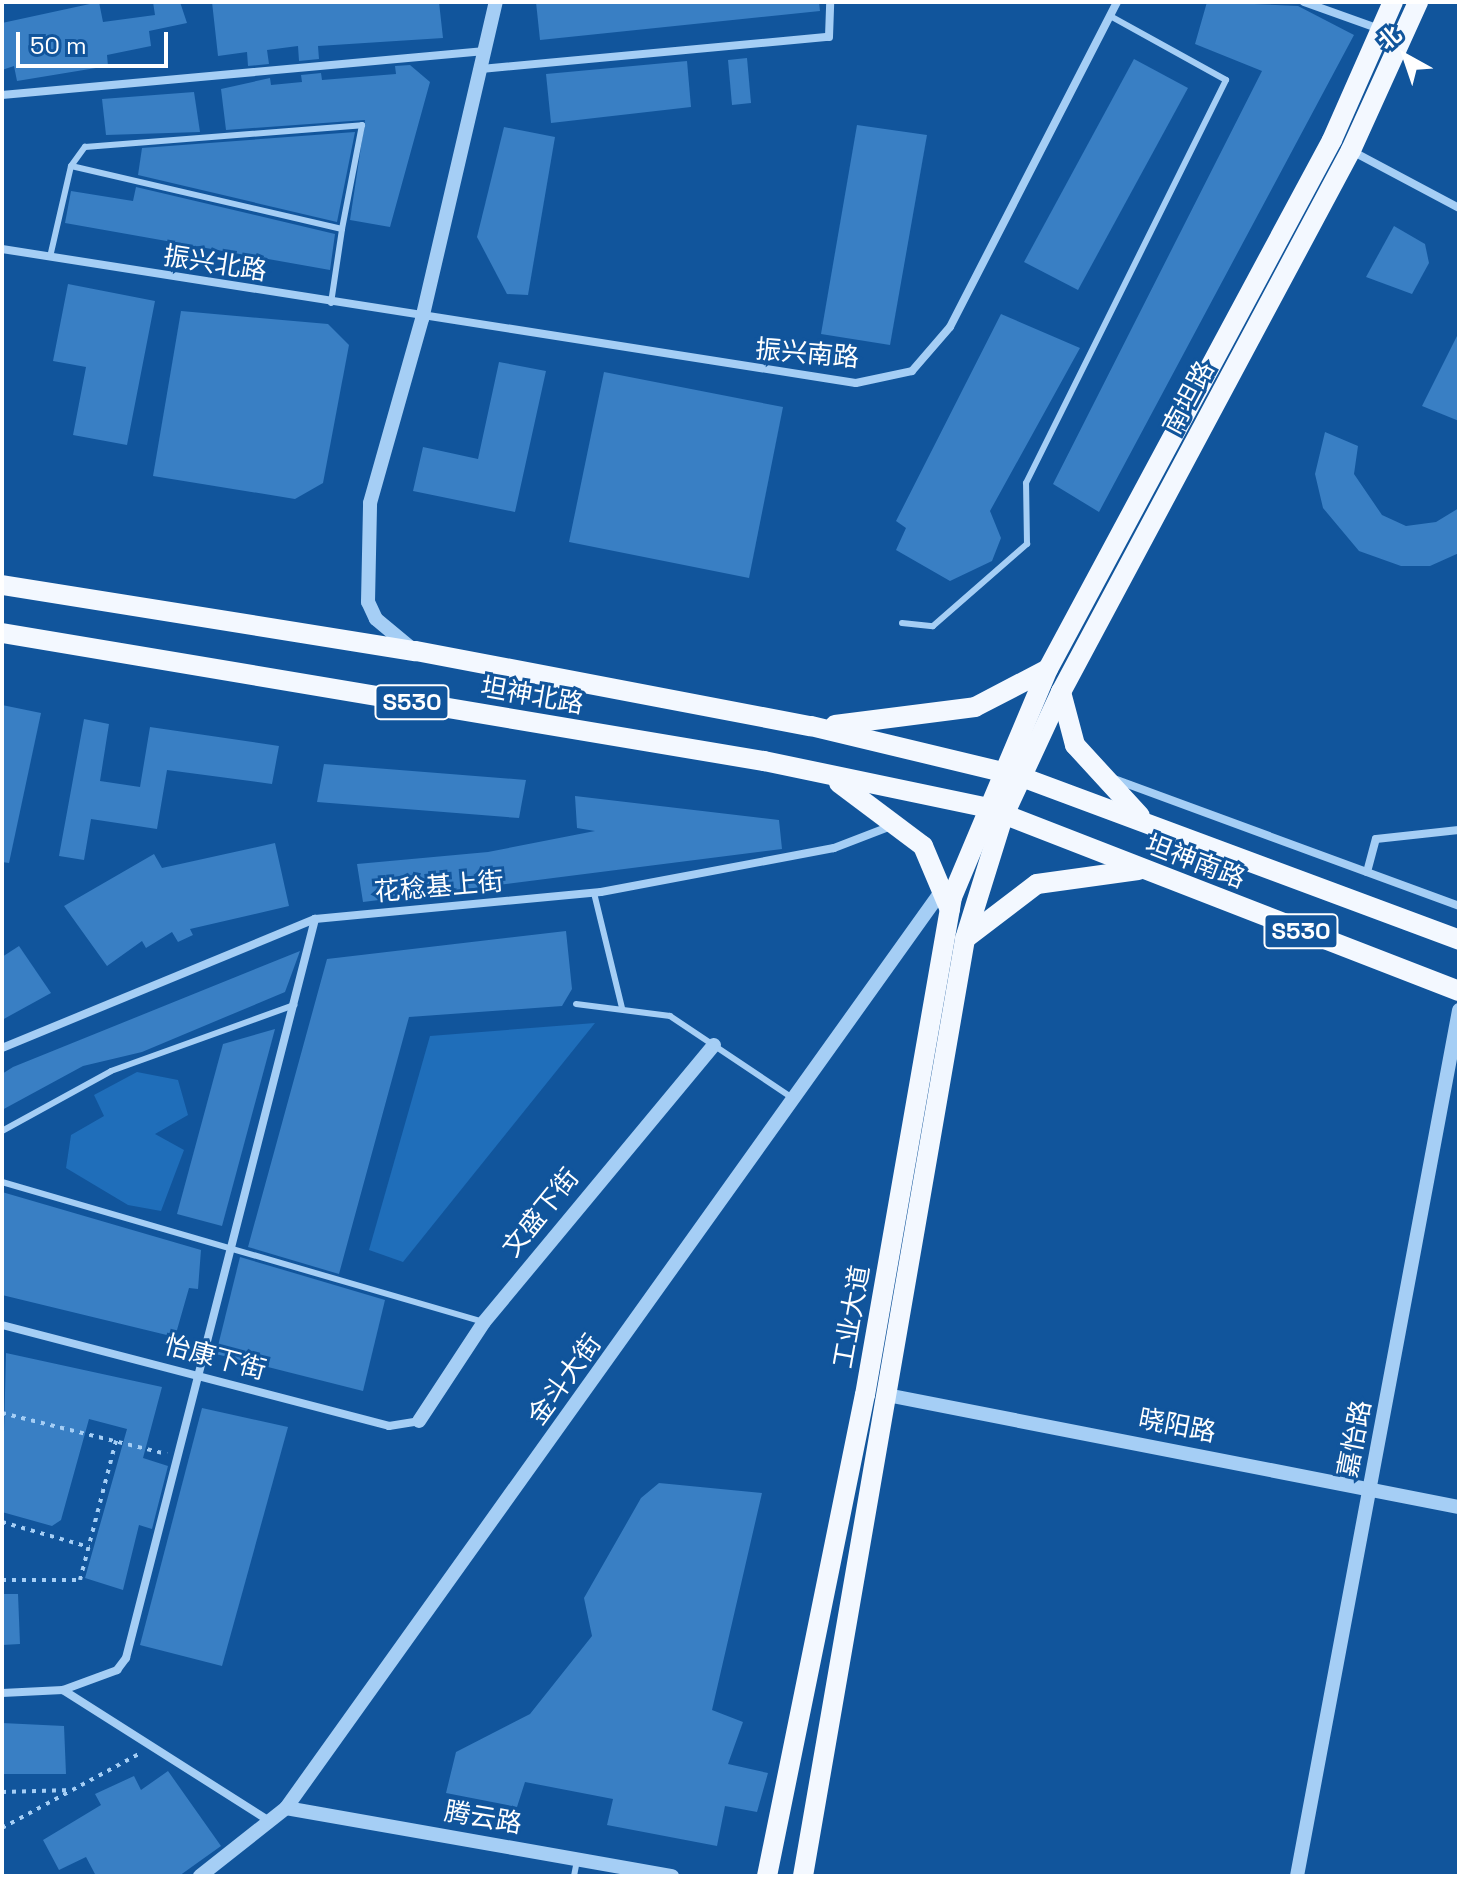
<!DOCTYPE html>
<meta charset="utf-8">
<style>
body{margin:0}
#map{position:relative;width:1461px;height:1878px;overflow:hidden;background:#11559c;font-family:"Space Grotesk","Noto Sans SC",sans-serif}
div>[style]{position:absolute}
.green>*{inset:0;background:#1f6eba}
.building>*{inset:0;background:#397fc4}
.path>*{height:4px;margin-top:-2px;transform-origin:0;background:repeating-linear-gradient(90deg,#a5cef5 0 4px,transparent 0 10px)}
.service>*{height:6px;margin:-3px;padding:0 3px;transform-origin:3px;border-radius:3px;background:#a5cef5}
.minor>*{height:8px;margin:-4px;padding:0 4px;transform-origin:4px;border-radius:4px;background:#a5cef5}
.tertiary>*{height:14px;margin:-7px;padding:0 7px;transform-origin:7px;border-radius:7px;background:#a5cef5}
.primary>*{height:20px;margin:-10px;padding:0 10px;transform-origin:10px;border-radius:10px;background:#f3f8ff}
span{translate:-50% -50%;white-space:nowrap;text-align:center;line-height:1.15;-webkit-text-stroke:6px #11559c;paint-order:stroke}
.shield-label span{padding:2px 6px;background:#11559c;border:2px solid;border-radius:6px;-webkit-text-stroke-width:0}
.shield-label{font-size:24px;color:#fff;font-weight:700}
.street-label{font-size:26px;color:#fff}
.frame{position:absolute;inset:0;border:4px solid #fff;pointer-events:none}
.north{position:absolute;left:1365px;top:16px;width:80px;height:80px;-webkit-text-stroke:6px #11559c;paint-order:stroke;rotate:320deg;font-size:22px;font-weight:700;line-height:32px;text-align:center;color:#fff}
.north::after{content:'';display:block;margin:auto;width:28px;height:36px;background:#fff;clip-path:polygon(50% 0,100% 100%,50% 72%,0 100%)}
.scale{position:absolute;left:16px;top:32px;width:152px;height:36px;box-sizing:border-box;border:4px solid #fff;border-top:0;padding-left:10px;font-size:24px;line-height:28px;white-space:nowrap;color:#fff;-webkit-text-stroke:6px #11559c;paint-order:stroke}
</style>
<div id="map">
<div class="green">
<i style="clip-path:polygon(595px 1023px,403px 1262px,369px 1250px,430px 1036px)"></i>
<i style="clip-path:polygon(137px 1072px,178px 1080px,188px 1115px,155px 1134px,184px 1150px,161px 1211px,128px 1205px,66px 1168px,71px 1135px,104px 1116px,94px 1095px)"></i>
</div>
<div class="building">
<i style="clip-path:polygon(99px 2px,103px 22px,155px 15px,153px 2px,180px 2px,187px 23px,149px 31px,151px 46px,107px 55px,108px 66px,17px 81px,14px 66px,2px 70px,2px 23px)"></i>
<i style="clip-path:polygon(212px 2px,439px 2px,443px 38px,318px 46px,319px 59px,299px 61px,298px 46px,267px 50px,269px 64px,248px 66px,247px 52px,218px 56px)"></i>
<i style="clip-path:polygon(536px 2px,819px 2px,820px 11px,540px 40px)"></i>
<i style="clip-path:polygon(1207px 2px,1298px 6px,1354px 35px,1099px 512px,1053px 484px,1262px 71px,1195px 44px)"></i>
<i style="clip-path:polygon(747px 58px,751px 103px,732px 105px,728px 60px)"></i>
<i style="clip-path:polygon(1134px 59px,1188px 88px,1078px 290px,1024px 262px)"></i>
<i style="clip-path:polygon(687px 61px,691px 107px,551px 123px,546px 74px)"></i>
<i style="clip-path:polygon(410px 65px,430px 82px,390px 227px,350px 220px,365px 120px,226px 130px,221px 89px,270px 78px,271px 85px,302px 82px,301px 75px,321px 73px,322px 80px,396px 74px,395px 66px)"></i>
<i style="clip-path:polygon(194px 92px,200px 132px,106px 135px,102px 99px)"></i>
<i style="clip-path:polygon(857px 125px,927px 135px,890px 345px,821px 334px)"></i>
<i style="clip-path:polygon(504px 127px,555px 137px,528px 295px,507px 294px,477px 237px)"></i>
<i style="clip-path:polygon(355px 132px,337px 222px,138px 175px,142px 148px)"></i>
<i style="clip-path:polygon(136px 187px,335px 234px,330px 270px,65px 223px,71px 191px,133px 201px)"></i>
<i style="clip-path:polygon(1394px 226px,1425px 244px,1429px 263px,1412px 294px,1366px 277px)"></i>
<i style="clip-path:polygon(68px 284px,155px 301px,127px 445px,73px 435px,86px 367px,53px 361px)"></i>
<i style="clip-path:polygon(181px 311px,328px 324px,349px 345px,323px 483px,295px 499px,153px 476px)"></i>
<i style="clip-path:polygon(1001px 314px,1080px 348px,990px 511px,1001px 538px,992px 561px,950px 581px,896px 550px,906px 528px,896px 521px)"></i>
<i style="clip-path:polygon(1459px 332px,1459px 421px,1422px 406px)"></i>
<i style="clip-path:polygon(499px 362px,546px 371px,515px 512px,413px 491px,423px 447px,478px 459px)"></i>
<i style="clip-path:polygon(604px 372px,783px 407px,749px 578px,569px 542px)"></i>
<i style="clip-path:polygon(1325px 432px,1358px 446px,1354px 474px,1382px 515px,1406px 526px,1436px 522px,1459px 508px,1459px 553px,1430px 566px,1401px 566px,1359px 551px,1323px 508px,1315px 474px)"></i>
<i style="clip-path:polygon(2px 705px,41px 713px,9px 863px,2px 862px)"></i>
<i style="clip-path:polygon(84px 719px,109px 724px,100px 781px,140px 787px,150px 727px,279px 746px,272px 784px,167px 770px,157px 829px,91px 819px,84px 860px,59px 856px)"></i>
<i style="clip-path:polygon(324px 764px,526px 780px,519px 818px,317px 802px)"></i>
<i style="clip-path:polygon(575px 796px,779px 820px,782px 849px,363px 902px,357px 864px,488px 852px,595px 831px,577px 828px)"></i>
<i style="clip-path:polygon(275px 843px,289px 906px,190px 929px,193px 935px,178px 942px,172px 932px,146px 948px,142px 941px,107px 966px,64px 906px,154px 854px,162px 868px)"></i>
<i style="clip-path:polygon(566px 931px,572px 989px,562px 1006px,409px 1017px,339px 1274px,248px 1247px,327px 959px)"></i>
<i style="clip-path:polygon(19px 946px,51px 993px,2px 1020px,2px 957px)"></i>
<i style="clip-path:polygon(300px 951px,285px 992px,142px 1052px,83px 1066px,2px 1110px,2px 1074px,13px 1067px)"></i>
<i style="clip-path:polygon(275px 1029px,222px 1226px,177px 1214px,223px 1044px)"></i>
<i style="clip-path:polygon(2px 1192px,201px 1250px,198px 1289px,189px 1288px,175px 1337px,2px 1295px)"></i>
<i style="clip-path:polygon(240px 1257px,385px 1300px,363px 1391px,216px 1354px)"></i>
<i style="clip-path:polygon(6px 1353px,162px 1387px,143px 1458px,168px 1466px,152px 1529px,139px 1525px,123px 1590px,85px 1578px,127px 1429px,89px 1419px,61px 1520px,52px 1526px,2px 1512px)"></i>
<i style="clip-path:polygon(202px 1408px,288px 1427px,222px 1666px,140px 1645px)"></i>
<i style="clip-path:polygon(659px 1483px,762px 1493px,712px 1710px,743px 1722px,728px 1764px,768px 1773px,757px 1812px,725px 1806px,717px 1846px,607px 1825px,613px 1799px,525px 1782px,517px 1807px,446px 1793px,456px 1752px,530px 1714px,592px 1636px,584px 1598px,641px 1498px)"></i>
<i style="clip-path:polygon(2px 1594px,18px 1594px,20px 1644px,2px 1645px)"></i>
<i style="clip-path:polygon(2px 1723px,64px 1726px,66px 1774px,2px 1774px)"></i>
<i style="clip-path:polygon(168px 1771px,221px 1846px,179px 1876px,96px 1876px,86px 1857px,59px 1870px,43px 1840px,101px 1805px,95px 1794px,134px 1776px,141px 1790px)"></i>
</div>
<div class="path">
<i style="left:2px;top:1413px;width:170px;rotate:14deg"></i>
<i style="left:2px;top:1522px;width:91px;rotate:16deg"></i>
<i style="left:2px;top:1580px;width:78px"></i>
<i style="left:80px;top:1580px;width:144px;rotate:-75.5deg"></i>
<i style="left:2px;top:1792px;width:70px;rotate:-1.6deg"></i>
<i style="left:2px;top:1828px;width:156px;rotate:-28.4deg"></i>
</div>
<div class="service">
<i style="left:50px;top:257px;width:93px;rotate:-77deg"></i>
<i style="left:331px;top:303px;width:75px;rotate:-81.5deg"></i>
<i style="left:342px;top:229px;width:278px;rotate:-166.9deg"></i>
<i style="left:71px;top:166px;width:24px;rotate:-54deg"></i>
<i style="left:85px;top:147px;width:278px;rotate:-4.5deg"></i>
<i style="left:362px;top:125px;width:106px;rotate:100.9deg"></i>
<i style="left:902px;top:623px;width:31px;rotate:6deg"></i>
<i style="left:933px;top:626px;width:125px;rotate:-41.1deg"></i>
<i style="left:1027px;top:544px;width:61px;rotate:-90.9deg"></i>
<i style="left:1026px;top:483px;width:450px;rotate:-63.6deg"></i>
<i style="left:1226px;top:80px;width:132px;rotate:-151.1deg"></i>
<i style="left:594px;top:893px;width:118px;rotate:76.3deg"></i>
<i style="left:576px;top:1004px;width:95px;rotate:7.3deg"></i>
<i style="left:670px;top:1016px;width:146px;rotate:33.8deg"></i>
<i style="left:2px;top:1131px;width:124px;rotate:-28.8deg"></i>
<i style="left:111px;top:1071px;width:195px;rotate:-19.8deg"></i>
<i style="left:2px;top:1182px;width:502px;rotate:16.2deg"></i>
<i style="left:574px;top:1876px;width:16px;rotate:-79deg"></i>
</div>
<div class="minor">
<i style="left:1304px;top:2px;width:104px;rotate:19.7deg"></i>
<i style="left:481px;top:69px;width:349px;rotate:-5.3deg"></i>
<i style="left:829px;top:37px;width:35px;rotate:-88deg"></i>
<i style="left:2px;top:95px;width:485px;rotate:-5.2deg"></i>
<i style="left:1350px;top:150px;width:123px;rotate:28deg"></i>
<i style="left:2px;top:249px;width:864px;rotate:8.92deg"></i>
<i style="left:856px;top:383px;width:57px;rotate:-12.1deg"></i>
<i style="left:912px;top:371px;width:58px;rotate:-49.2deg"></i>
<i style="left:950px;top:327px;width:365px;rotate:-62.8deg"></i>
<i style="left:1114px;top:779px;width:368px;rotate:20.2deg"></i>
<i style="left:1367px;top:872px;width:34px;rotate:-75deg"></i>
<i style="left:1376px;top:839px;width:83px;rotate:-6.2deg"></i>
<i style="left:2px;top:1048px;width:339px;rotate:-22.4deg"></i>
<i style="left:315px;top:919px;width:287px;rotate:-5.4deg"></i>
<i style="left:601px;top:892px;width:237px;rotate:-10.7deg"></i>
<i style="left:834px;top:848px;width:64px;rotate:-21deg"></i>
<i style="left:2px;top:1325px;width:400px;rotate:14.6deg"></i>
<i style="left:389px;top:1426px;width:30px;rotate:-9deg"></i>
<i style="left:63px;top:1690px;width:58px;rotate:-20.3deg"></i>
<i style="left:117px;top:1670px;width:15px;rotate:-53deg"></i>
<i style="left:126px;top:1658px;width:763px;rotate:-75.65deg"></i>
<i style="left:2px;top:1693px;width:61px;rotate:-2.8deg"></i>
<i style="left:63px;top:1690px;width:246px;rotate:32.4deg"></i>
</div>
<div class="tertiary">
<i style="left:412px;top:649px;width:47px;rotate:-140.2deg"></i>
<i style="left:376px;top:619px;width:19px;rotate:-115deg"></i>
<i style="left:368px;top:602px;width:99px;rotate:-88.8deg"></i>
<i style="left:370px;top:503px;width:191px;rotate:-74.2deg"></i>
<i style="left:422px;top:319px;width:326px;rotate:-76.9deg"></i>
<i style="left:887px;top:1395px;width:583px;rotate:11.08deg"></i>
<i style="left:419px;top:1421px;width:118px;rotate:-56.7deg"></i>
<i style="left:484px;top:1322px;width:360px;rotate:-50.3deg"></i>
<i style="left:286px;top:1808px;width:392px;rotate:10deg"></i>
<i style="left:200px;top:1876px;width:110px;rotate:-38.3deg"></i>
<i style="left:286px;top:1808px;width:1130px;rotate:-54.44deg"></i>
<i style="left:1297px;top:1876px;width:881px;rotate:-79.4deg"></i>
</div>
<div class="primary">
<i style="left:2px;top:585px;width:419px;rotate:9.1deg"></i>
<i style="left:416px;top:651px;width:402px;rotate:10.8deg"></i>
<i style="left:811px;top:726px;width:214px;rotate:13.5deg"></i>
<i style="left:1019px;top:776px;width:470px;rotate:20.4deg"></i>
<i style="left:2px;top:633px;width:773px;rotate:9.54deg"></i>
<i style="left:764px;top:761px;width:226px;rotate:11.8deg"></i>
<i style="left:985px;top:807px;width:508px;rotate:21.22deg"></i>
<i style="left:1061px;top:692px;width:55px;rotate:75.2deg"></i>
<i style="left:1075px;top:745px;width:96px;rotate:47.5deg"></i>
<i style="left:835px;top:725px;width:141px;rotate:-7.3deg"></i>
<i style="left:975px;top:707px;width:82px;rotate:-27.5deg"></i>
<i style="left:839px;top:783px;width:105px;rotate:36.9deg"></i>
<i style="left:923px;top:846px;width:69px;rotate:67.1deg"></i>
<i style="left:966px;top:938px;width:89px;rotate:-37.3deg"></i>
<i style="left:1037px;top:884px;width:102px;rotate:-7.9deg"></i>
<i style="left:767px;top:1876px;width:491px;rotate:-78.5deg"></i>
<i style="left:865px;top:1395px;width:506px;rotate:-80.09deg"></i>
<i style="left:952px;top:897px;width:247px;rotate:-67.2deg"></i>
<i style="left:1048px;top:669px;width:600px;rotate:-61.77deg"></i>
<i style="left:1332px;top:140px;width:151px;rotate:-66.2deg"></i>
<i style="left:803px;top:1876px;width:951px;rotate:-80.19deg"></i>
<i style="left:965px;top:939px;width:128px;rotate:-72.7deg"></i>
<i style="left:1003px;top:817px;width:138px;rotate:-65.1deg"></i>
<i style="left:1061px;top:692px;width:615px;rotate:-61.85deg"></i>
<i style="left:1351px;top:150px;width:162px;rotate:-65.6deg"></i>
</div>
<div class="shield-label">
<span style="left:412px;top:702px">S530</span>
<span style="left:1301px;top:931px">S530</span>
</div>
<div class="street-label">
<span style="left:215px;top:264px;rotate:9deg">振兴北路</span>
<span style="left:807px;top:354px;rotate:5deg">振兴南路</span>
<span style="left:1189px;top:398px;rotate:-62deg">南坦路</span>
<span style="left:532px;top:696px;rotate:10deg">坦神北路</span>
<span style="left:1195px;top:862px;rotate:21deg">坦神南路</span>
<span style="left:439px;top:887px;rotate:-5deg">花稔基上街</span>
<span style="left:541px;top:1213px;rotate:-51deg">文盛下街</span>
<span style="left:852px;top:1317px;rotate:-80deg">工业大道</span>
<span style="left:215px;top:1358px;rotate:15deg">怡康下街</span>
<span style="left:565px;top:1380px;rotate:-54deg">金斗大街</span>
<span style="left:1177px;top:1426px;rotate:11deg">晓阳路</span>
<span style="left:1355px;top:1439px;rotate:-79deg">嘉怡路</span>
<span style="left:483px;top:1818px;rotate:10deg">腾云路</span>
</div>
<div class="frame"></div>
<div class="north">北</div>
<div class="scale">50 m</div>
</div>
